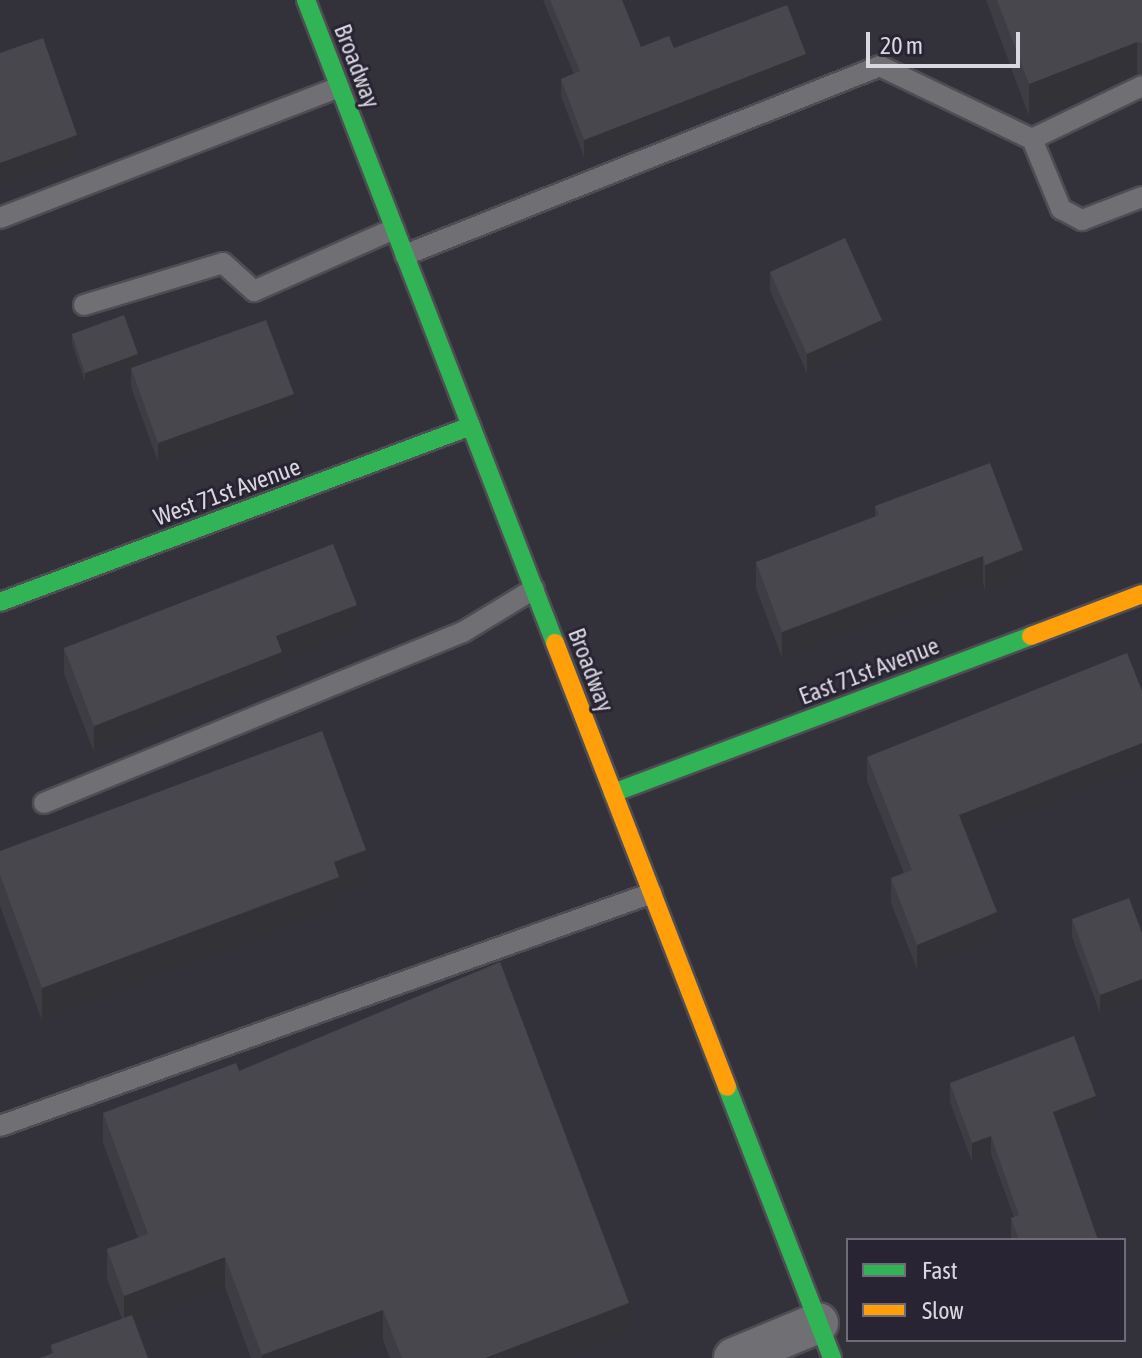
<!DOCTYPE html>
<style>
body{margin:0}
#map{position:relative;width:1142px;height:1358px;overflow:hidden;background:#33323a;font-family:"Asap Condensed",sans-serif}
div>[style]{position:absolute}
.roads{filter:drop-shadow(2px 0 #4f4d54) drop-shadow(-2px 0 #4f4d54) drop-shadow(0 2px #4f4d54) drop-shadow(0 -2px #4f4d54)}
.lane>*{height:20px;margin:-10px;padding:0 10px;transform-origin:10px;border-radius:10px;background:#706f73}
.street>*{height:40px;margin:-20px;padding:0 20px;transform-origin:20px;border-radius:20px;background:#706f73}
.fast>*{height:18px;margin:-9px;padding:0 9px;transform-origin:9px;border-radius:9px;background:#30b455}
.slow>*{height:18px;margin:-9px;padding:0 9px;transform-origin:9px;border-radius:9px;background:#ff9f0a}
.wall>*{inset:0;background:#3e3d43}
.shaded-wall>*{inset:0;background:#323237}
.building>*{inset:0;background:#48474e}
span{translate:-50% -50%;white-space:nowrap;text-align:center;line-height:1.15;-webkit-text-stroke:6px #282433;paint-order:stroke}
.street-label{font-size:24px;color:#dad7e1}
.legend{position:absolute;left:846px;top:1238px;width:280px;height:104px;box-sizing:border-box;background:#282433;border:2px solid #6f6c79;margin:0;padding:10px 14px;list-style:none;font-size:24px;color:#dad7e1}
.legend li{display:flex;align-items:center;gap:16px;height:40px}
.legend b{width:40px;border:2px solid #6f6c79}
.scale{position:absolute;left:866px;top:32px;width:154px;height:36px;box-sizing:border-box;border:4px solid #dad7e1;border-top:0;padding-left:10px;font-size:24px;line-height:28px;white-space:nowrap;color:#dad7e1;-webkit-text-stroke:6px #282433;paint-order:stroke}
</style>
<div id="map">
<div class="roads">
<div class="lane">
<i style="left:1032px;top:139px;width:122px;rotate:-25.7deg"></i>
<i style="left:0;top:218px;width:363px;rotate:-21.1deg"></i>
<i style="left:405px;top:255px;width:511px;rotate:-21.7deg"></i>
<i style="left:880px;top:66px;width:169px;rotate:25.7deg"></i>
<i style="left:1032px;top:139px;width:76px;rotate:67.5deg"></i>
<i style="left:1061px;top:209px;width:24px;rotate:28deg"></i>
<i style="left:1082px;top:220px;width:64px;rotate:-21deg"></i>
<i style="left:84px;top:305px;width:145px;rotate:-16.8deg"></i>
<i style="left:223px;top:263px;width:42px;rotate:42.1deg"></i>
<i style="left:254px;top:291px;width:153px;rotate:-23.9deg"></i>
<i style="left:44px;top:803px;width:453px;rotate:-22.2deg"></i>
<i style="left:463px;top:632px;width:83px;rotate:-31.2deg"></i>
<i style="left:0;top:1126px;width:692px;rotate:-19.66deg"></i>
</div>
<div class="street">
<i style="left:734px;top:1358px;width:91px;rotate:-22.6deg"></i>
</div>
<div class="fast">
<i style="left:306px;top:0;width:690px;rotate:68.83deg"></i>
<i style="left:0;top:602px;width:503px;rotate:-20.49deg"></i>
<i style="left:613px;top:793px;width:447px;rotate:-20.6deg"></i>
<i style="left:727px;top:1087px;width:291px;rotate:68.8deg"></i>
</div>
<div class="slow">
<i style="left:1031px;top:636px;width:119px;rotate:-20.7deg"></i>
<i style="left:555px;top:643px;width:476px;rotate:68.8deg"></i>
</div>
</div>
<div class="wall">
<i style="clip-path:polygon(543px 0,622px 0,641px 47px,674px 48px,806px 71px,584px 157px,561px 96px,561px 79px,574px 74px)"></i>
<i style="clip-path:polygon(986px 0,1142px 0,1142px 74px,1137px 74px,1029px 116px)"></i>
<i style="clip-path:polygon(770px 272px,882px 339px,807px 373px,770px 291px)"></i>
<i style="clip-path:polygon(72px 334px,138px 364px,85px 382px,72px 343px)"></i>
<i style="clip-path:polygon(131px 368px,294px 413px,158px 462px,131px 387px)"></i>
<i style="clip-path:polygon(875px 506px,1023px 576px,985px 591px,983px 582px,782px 658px,756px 588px,756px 562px,875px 517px)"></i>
<i style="clip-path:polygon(357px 631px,282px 660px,282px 678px,94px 752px,64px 674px,64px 648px)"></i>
<i style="clip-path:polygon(1142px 691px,1142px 767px,967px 836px,997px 936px,917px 969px,891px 903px,891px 878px,904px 873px,867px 781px,867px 757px)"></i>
<i style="clip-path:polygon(0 851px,366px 882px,339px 892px,339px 908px,42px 1020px,0 906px)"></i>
<i style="clip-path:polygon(1072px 919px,1142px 933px,1142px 998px,1100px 1013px,1072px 937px)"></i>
<i style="clip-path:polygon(239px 1071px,629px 1333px,563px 1358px,390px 1358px,383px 1340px,335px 1358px,251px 1358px,225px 1287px,51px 1354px,51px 1345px,122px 1319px,107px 1279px,107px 1249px,138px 1238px,103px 1143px,103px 1113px)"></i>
<i style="clip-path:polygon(950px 1083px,1096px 1115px,1059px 1129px,1098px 1240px,1012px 1240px,1011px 1237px,1011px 1218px,1014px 1217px,991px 1154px,972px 1162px,950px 1102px)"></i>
</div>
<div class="shaded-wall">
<i style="clip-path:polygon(1137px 42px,1137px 74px,1029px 116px,1029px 84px)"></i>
<i style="clip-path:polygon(806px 54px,806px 71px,584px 157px,584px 140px)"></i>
<i style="clip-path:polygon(77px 135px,77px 158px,0 186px,0 163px)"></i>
<i style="clip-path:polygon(882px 320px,882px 339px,807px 373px,807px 354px)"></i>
<i style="clip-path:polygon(138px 354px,138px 364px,85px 382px,85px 373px)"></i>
<i style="clip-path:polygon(294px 394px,294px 413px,158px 462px,158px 443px)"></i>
<i style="clip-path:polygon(1023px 550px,1023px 576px,985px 591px,985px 565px)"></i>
<i style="clip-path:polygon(983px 556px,983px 582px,782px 658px,782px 632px)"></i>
<i style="clip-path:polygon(357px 605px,357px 631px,282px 660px,282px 678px,94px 752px,94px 726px,276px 636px)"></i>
<i style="clip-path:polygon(1142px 743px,1142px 767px,959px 839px,959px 815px)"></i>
<i style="clip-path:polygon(366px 850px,366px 882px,339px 892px,339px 908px,42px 1020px,42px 988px,334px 862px)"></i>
<i style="clip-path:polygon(997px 912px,997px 936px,917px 969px,917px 945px)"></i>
<i style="clip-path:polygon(1142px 979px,1142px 998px,1100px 1013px,1100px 995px)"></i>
<i style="clip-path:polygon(1096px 1096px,1096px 1115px,1053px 1131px,1053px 1112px)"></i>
<i style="clip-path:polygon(991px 1136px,991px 1154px,972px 1162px,972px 1143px)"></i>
<i style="clip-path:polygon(225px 1257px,225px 1287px,124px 1326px,124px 1296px)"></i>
<i style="clip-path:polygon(629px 1303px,629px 1333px,563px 1358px,485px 1358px)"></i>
<i style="clip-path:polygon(383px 1310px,383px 1340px,335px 1358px,262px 1358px,262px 1355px)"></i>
</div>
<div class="building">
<i style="clip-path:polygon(550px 0,622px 0,641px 47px,669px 36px,674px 48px,787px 5px,806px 54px,584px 140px,561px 79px,580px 71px)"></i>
<i style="clip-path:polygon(997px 0,1142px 0,1142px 43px,1137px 42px,1029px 84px)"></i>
<i style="clip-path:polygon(43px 38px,77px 135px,0 163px,0 53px)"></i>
<i style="clip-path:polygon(845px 238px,882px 320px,807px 354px,770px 272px)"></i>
<i style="clip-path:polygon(124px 315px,138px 354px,85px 373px,72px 334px)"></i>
<i style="clip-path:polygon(266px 320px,294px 394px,158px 443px,131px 368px)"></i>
<i style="clip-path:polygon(990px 463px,1023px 550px,985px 565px,983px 556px,782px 632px,756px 562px,879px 515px,875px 506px)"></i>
<i style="clip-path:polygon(333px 544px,357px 605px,276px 636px,282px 652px,94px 726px,64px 648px)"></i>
<i style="clip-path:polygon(1127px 653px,1142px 691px,1142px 743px,959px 815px,997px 912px,917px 945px,891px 878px,912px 870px,867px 757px)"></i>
<i style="clip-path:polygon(322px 731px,366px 850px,334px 862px,339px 877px,42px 988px,0 875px,0 851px)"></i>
<i style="clip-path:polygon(1129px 898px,1142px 933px,1142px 979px,1100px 995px,1072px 919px)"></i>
<i style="clip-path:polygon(500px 962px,629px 1303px,485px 1358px,402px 1358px,383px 1310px,262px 1355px,225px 1257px,124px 1296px,107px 1249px,148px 1234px,103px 1113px,236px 1063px,239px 1071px)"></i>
<i style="clip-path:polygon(1074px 1036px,1096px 1096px,1053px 1112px,1098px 1240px,1019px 1240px,1011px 1218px,1019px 1215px,991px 1136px,972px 1143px,950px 1083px)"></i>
<i style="clip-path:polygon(132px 1315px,148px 1358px,39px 1358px,54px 1353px,51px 1345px)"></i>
</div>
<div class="street-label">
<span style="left:357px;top:66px;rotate:69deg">Broadway</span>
<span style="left:227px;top:492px;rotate:-20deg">West 71st Avenue</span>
<span style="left:591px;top:670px;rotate:69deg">Broadway</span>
<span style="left:869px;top:671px;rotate:-21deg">East 71st Avenue</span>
</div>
<ul class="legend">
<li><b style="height:10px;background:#30b455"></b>Fast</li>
<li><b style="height:10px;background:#ff9f0a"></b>Slow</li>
</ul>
<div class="scale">20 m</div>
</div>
